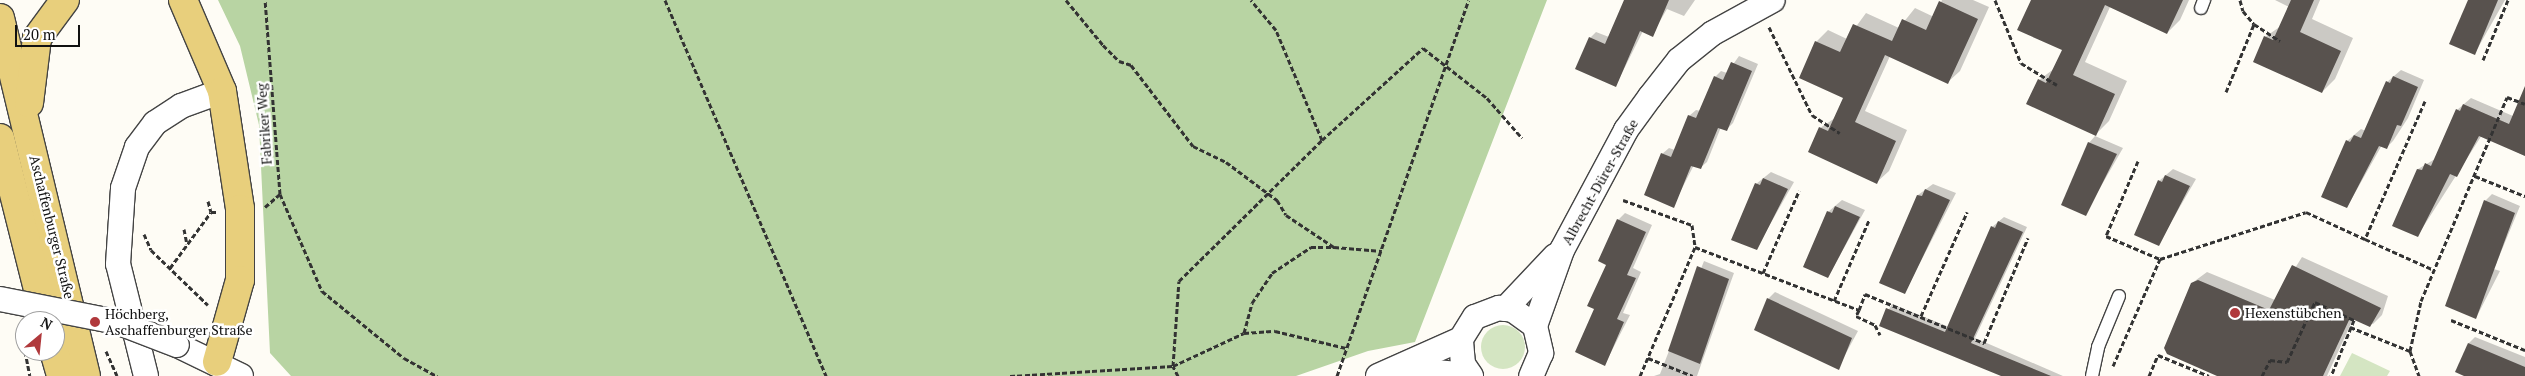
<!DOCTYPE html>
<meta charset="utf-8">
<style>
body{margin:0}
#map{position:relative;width:2525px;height:376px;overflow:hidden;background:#fefcf5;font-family:"PT Serif",serif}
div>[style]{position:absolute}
.green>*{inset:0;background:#d4e5c2}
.round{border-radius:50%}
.forest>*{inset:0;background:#b8d4a3}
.shadow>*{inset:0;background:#0003}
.building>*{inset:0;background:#58524e}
.path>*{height:3px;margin-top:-1.5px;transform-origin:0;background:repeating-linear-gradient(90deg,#333 0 5px,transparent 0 7.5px)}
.roads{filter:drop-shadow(1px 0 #444) drop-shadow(-1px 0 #444) drop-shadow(0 1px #444) drop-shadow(0 -1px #444)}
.lane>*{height:12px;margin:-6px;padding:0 6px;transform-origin:6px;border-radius:6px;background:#fff}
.street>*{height:24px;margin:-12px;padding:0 12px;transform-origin:12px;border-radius:12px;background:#fff}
.primary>*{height:28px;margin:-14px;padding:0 14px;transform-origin:14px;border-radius:14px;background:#e8cf7c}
.bridges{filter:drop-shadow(1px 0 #444) drop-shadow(-1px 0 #444) drop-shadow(0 1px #444) drop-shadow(0 -1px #444)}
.street-bridge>*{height:24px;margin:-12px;padding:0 12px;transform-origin:12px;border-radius:12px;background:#fff}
.dots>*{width:14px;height:14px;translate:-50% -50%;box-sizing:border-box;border:2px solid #fff;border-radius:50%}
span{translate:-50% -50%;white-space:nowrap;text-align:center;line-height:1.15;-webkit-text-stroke:5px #fff;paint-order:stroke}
.street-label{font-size:14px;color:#111}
.poi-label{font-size:14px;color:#111}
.left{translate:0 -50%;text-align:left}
.north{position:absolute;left:15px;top:311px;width:50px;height:50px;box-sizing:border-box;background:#fff;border:1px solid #a0a0a0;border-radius:50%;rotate:28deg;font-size:14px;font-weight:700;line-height:20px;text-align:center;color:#111}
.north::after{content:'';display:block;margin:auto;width:18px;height:22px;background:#b0393c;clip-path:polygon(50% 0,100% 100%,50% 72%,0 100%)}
.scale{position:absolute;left:15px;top:25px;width:65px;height:22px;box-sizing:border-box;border:2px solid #111;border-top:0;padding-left:6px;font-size:15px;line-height:18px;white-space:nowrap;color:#111;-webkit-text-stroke:4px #fff;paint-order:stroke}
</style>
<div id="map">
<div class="green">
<i class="round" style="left:1481px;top:325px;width:44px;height:44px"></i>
<i style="clip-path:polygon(2352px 353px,2390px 371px,2387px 376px,2340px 376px)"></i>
</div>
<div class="forest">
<i style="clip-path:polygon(218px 0,1547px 0,1415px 342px,1368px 351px,1296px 376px,291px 376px,270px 353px,259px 125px,240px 46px)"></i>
</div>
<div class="shadow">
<i style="clip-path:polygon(1625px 0,1695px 0,1684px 16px,1667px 9px,1652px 35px,1643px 31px,1616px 85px,1590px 38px,1596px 32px,1609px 37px)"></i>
<i style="clip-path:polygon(1942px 0,1973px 0,1989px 7px,1960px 71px,1948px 82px,1890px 56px,1865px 111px,1907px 130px,1889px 171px,1877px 182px,1820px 128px,1835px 118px,1845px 98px,1816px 42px,1828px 30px,1847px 39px,1866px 13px,1899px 28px,1915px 8px,1934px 17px)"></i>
<i style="clip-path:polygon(2033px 0,2189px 0,2180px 20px,2167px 33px,2110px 7px,2085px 62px,2127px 81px,2109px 121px,2096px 134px,2039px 80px,2055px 68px,2063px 49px)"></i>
<i style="clip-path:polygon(2275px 0,2320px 0,2312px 19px,2353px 38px,2335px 79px,2322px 92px,2265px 37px,2281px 26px,2289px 7px)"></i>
<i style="clip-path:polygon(2469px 0,2505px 0,2475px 53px)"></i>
<i style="clip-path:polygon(1739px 56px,1758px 64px,1733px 123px,1726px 130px,1721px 127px,1707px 162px,1700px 168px,1694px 165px,1673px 206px,1662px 154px,1669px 148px,1675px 150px,1689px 116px,1696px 110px,1701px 111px,1715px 77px,1721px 71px,1727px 73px)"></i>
<i style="clip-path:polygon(2401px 70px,2424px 80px,2408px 118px,2393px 141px,2387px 147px,2382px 145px,2347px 207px,2347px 141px,2361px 129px,2366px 131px,2387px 82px)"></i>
<i style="clip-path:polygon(2471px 98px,2513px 116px,2525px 111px,2525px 156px,2482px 135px,2418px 235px,2418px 169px,2435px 159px,2457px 110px)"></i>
<i style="clip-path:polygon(2095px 136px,2123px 148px,2085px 214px,2089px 143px)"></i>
<i style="clip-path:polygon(2173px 169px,2196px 179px,2158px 245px,2159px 181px)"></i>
<i style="clip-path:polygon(1771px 172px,1794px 182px,1756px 249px,1756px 184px)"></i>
<i style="clip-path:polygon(1933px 184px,1956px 193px,1905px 292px,1918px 195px)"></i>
<i style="clip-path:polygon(2492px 194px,2520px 206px,2494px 269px,2500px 271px,2476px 318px,2485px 201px)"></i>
<i style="clip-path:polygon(1842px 200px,1865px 210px,1828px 277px,1828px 212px)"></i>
<i style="clip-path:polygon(1625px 213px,1652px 225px,1633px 268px,1641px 272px,1623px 313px,1630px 315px,1605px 364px,1596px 308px,1618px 220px)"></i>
<i style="clip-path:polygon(2004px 217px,2027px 227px,1975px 338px,2063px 376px,2004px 376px,1880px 325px,1892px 304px,1949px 327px,1992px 227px)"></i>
<i style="clip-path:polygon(2302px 257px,2388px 296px,2382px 315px,2373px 324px,2354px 317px,2327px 376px,2223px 376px,2192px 283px,2207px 272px,2275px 300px)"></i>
<i style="clip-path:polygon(1704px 261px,1734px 273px,1697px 376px,1654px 376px,1660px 374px)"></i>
<i style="clip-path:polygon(1775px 292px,1858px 331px,1838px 368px,1768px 299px)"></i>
<i style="clip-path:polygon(2475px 337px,2525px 357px,2525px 376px,2468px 376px,2469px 343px)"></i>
</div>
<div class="building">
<i style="clip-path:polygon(1624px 0,1669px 0,1653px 37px,1640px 31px,1616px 87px,1575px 69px,1589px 37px,1605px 44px)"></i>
<i style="clip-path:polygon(2031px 0,2183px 0,2167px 34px,2105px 5px,2073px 75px,2115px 94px,2096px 136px,2026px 104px,2038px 79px,2046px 83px,2062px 50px,2017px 30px)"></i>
<i style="clip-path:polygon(2291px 0,2314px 0,2300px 32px,2341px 51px,2322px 93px,2253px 62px,2264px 36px,2273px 40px)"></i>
<i style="clip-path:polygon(2468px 0,2498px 0,2475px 55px,2449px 44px)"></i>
<i style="clip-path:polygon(1939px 1px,1978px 19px,1948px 84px,1885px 55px,1855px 122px,1896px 141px,1877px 184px,1808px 152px,1819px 127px,1828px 131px,1843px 98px,1799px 78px,1815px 41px,1840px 52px,1853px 24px,1892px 41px,1902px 19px,1926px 30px)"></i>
<i style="clip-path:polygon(1731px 62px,1752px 71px,1727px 131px,1718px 128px,1701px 169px,1691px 166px,1674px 208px,1644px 195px,1661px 153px,1671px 157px,1688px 115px,1696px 118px,1714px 76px,1723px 80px)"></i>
<i style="clip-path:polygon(2393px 76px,2418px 87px,2401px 126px,2397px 125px,2387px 149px,2379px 146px,2347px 208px,2321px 197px,2346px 140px,2350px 142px,2354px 135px,2361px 138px,2386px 81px,2390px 83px)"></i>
<i style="clip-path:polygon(2525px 86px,2525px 156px,2479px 136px,2457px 177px,2450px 174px,2418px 237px,2392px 226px,2417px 169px,2422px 170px,2425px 163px,2431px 166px,2456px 109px,2460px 111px,2463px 104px,2509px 124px)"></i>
<i style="clip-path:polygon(2088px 142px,2117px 154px,2086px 216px,2061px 205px)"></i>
<i style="clip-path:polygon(2165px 175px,2190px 186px,2159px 246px,2134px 235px,2158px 180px,2162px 182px)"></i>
<i style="clip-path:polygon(1763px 178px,1788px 189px,1757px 250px,1731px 240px,1755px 183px,1760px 185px)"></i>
<i style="clip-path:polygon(1925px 189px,1950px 200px,1905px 294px,1879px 283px,1917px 195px,1922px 196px)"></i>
<i style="clip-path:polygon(2484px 200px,2515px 213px,2476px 319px,2445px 306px)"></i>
<i style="clip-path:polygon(1835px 206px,1860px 217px,1828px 278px,1803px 267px,1827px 211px,1832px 213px)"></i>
<i style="clip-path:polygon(1617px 219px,1646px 232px,1627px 275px,1636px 278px,1617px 319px,1624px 322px,1605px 366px,1575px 352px,1594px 309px,1587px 306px,1606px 265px,1598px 261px)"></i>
<i style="clip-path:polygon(1998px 221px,2023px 232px,1971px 343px,2051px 376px,2001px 376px,1879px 326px,1886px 308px,1945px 332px,1991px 226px,1995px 228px)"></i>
<i style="clip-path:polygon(2292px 265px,2381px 308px,2370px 327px,2350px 318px,2323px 376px,2217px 376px,2167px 354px,2164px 348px,2191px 283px,2198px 280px,2269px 310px)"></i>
<i style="clip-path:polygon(1697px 266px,1729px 279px,1700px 364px,1668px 351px)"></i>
<i style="clip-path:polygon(1767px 298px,1852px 338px,1839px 370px,1754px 330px)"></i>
<i style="clip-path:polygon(2468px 343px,2525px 367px,2525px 376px,2464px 376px,2455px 372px)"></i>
</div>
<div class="path">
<i style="left:665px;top:0;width:409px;rotate:66.8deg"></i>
<i style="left:1066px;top:0;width:58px;rotate:50.6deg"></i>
<i style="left:1103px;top:45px;width:23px;rotate:45deg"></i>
<i style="left:1119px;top:61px;width:13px;rotate:18deg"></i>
<i style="left:1131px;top:65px;width:102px;rotate:52.6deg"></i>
<i style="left:1193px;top:146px;width:37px;rotate:26deg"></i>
<i style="left:1226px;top:162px;width:64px;rotate:36.7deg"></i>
<i style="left:1277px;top:200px;width:17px;rotate:59deg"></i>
<i style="left:1286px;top:215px;width:58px;rotate:33.7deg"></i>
<i style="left:1334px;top:247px;width:48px;rotate:4.8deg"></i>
<i style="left:1995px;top:0;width:68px;rotate:67.6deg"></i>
<i style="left:2021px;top:63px;width:42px;rotate:31.4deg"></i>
<i style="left:2240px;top:0;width:11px;rotate:75deg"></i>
<i style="left:2243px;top:11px;width:17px;rotate:50deg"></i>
<i style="left:2254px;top:24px;width:31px;rotate:33deg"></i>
<i style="left:1769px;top:27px;width:98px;rotate:64deg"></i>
<i style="left:1812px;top:115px;width:33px;rotate:33deg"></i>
<i style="left:2483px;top:60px;width:65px;rotate:-67.4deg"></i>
<i style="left:2226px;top:92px;width:74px;rotate:-67.6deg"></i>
<i style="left:2425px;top:101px;width:150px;rotate:113.5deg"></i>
<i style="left:2365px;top:239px;width:76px;rotate:24.2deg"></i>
<i style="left:1322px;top:140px;width:137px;rotate:-42.3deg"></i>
<i style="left:1423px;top:48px;width:81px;rotate:38deg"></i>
<i style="left:1487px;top:98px;width:53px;rotate:48.8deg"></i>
<i style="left:2138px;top:161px;width:82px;rotate:113.1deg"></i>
<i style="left:2106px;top:236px;width:59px;rotate:23.1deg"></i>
<i style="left:2160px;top:259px;width:153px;rotate:-17.8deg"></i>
<i style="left:2306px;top:212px;width:65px;rotate:24.6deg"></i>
<i style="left:2475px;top:176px;width:54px;rotate:21.8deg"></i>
<i style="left:280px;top:194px;width:106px;rotate:66.6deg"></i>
<i style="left:322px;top:291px;width:106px;rotate:39.3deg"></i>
<i style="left:404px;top:358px;width:38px;rotate:29deg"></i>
<i style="left:1623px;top:200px;width:73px;rotate:19.9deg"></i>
<i style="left:1692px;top:225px;width:22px;rotate:82deg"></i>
<i style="left:1695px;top:247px;width:176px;rotate:21deg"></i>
<i style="left:1859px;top:310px;width:7px;rotate:117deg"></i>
<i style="left:1856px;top:316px;width:21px;rotate:25deg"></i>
<i style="left:1875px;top:325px;width:11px;rotate:63deg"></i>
<i style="left:208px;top:201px;width:11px;rotate:75deg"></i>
<i style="left:265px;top:207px;width:20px;rotate:-41deg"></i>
<i style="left:280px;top:194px;width:195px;rotate:-94.4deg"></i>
<i style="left:184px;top:229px;width:15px;rotate:79deg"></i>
<i style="left:144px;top:234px;width:17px;rotate:66deg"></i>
<i style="left:151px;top:250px;width:79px;rotate:44deg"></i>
<i style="left:170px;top:268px;width:69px;rotate:-53.8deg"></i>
<i style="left:211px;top:212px;width:5px"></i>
<i style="left:1763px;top:273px;width:90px;rotate:-66.3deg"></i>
<i style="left:1834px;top:301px;width:88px;rotate:-66.6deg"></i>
<i style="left:1859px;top:310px;width:17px;rotate:-69deg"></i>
<i style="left:1865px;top:294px;width:129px;rotate:22.4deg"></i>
<i style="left:1984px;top:343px;width:114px;rotate:-67.3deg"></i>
<i style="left:1921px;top:316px;width:114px;rotate:-66.1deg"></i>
<i style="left:2451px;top:320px;width:80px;rotate:22.1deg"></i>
<i style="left:20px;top:327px;width:25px;rotate:78deg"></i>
<i style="left:2350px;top:327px;width:65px;rotate:21.8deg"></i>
<i style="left:1244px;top:333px;width:31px;rotate:-75deg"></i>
<i style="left:1252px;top:303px;width:36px;rotate:-56deg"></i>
<i style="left:1272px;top:273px;width:47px;rotate:-33.7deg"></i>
<i style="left:1311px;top:247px;width:23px"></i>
<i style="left:25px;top:351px;width:25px;rotate:79deg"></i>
<i style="left:106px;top:351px;width:27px;rotate:66deg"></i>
<i style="left:2410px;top:351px;width:51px;rotate:-77.6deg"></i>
<i style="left:2421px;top:301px;width:221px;rotate:-67.1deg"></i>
<i style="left:2507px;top:97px;width:19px;rotate:21deg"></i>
<i style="left:2410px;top:351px;width:27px;rotate:70deg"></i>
<i style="left:1648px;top:358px;width:48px;rotate:21.8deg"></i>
<i style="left:2113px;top:366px;width:117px;rotate:-66.3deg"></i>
<i style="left:1010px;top:376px;width:163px;rotate:-3.5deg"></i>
<i style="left:1173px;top:366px;width:78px;rotate:-24.9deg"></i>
<i style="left:1244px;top:333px;width:31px;rotate:-4deg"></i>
<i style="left:1275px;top:331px;width:73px;rotate:13.5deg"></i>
<i style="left:1178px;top:376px;width:11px;rotate:-117deg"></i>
<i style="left:1173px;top:366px;width:85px;rotate:-86deg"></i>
<i style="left:1179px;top:281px;width:201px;rotate:-44.6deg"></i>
<i style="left:1322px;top:140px;width:119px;rotate:-112.7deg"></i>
<i style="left:1276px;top:30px;width:39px;rotate:-130deg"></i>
<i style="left:1337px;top:376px;width:398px;rotate:-70.7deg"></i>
<i style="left:1640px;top:376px;width:140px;rotate:-66.9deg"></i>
<i style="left:2149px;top:376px;width:23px;rotate:-67deg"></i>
<i style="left:2158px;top:355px;width:55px;rotate:22.4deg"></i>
<i style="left:2262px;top:376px;width:18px;rotate:-63deg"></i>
<i style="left:2270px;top:360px;width:17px;rotate:7deg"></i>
<i style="left:2287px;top:362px;width:66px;rotate:-65deg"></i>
<i style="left:2315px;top:302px;width:43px;rotate:24.8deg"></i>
<i style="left:2354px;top:320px;width:61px;rotate:112.3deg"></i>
</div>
<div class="roads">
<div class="lane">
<i style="left:2201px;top:8px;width:9px;rotate:-69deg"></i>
<i style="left:2092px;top:376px;width:30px;rotate:-78deg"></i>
<i style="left:2098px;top:347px;width:55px;rotate:-67.6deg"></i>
</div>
<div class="street">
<i style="left:1505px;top:309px;width:73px;rotate:-46.7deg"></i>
<i style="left:1535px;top:326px;width:81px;rotate:-70.4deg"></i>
<i style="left:1562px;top:250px;width:136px;rotate:-61.9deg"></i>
<i style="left:1626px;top:130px;width:41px;rotate:-54deg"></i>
<i style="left:1650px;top:97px;width:47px;rotate:-51.9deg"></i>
<i style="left:1679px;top:60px;width:43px;rotate:-38.5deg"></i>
<i style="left:1713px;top:33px;width:68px;rotate:-28.8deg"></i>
<i style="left:177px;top:345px;width:71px;rotate:25.8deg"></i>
<i style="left:1400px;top:369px;width:70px;rotate:4.9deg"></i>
<i style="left:146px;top:376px;width:115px;rotate:-104deg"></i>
<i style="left:118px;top:264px;width:76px;rotate:-86.2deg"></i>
<i style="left:123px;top:188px;width:43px;rotate:-71.1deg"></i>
<i style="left:137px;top:147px;width:30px;rotate:-53deg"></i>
<i style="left:155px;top:123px;width:31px;rotate:-33deg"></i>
<i style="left:181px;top:106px;width:44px;rotate:-20.1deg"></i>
<i style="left:1378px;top:376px;width:91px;rotate:-24deg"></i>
<i style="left:1471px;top:376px;width:14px;rotate:-124deg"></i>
<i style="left:1463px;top:364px;width:25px;rotate:-95deg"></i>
<i style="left:1461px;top:339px;width:26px;rotate:-58deg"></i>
<i style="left:1475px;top:317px;width:26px;rotate:-21deg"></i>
<i style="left:1499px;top:308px;width:14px;rotate:8deg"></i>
<i style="left:1513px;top:310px;width:27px;rotate:36deg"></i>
<i style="left:1535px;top:326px;width:28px;rotate:77deg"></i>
<i style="left:1541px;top:353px;width:25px;rotate:113deg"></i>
</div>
<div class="primary">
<i style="left:183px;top:0;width:99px;rotate:66.8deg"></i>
<i style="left:222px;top:91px;width:119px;rotate:81.3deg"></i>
<i style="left:240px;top:209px;width:71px;rotate:90deg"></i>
<i style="left:240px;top:280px;width:85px;rotate:105.7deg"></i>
<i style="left:0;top:18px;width:368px;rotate:76.5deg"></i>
<i style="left:29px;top:103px;width:65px;rotate:-83deg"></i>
<i style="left:37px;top:38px;width:47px;rotate:-53.6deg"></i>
<i style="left:0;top:138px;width:189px;rotate:75.9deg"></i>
<i style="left:54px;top:351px;width:26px;rotate:74deg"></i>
</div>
</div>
<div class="bridges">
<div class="street-bridge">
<i style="left:0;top:299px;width:119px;rotate:11.1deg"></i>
<i style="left:117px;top:322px;width:64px;rotate:21deg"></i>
</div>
</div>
<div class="dots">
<i style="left:2235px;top:313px;background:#b0393c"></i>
<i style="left:95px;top:322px;background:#b0393c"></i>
</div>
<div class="street-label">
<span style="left:264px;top:124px;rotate:-94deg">Fabriker Weg</span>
<span style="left:1600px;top:182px;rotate:-61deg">Albrecht-Dürer-Straße</span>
<span style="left:52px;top:227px;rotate:76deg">Aschaffenburger Straße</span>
</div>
<div class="poi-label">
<span class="left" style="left:2245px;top:313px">Hexenstübchen</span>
<span class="left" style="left:105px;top:322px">Höchberg,<br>Aschaffenburger Straße</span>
</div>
<div class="north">N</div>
<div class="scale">20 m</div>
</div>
